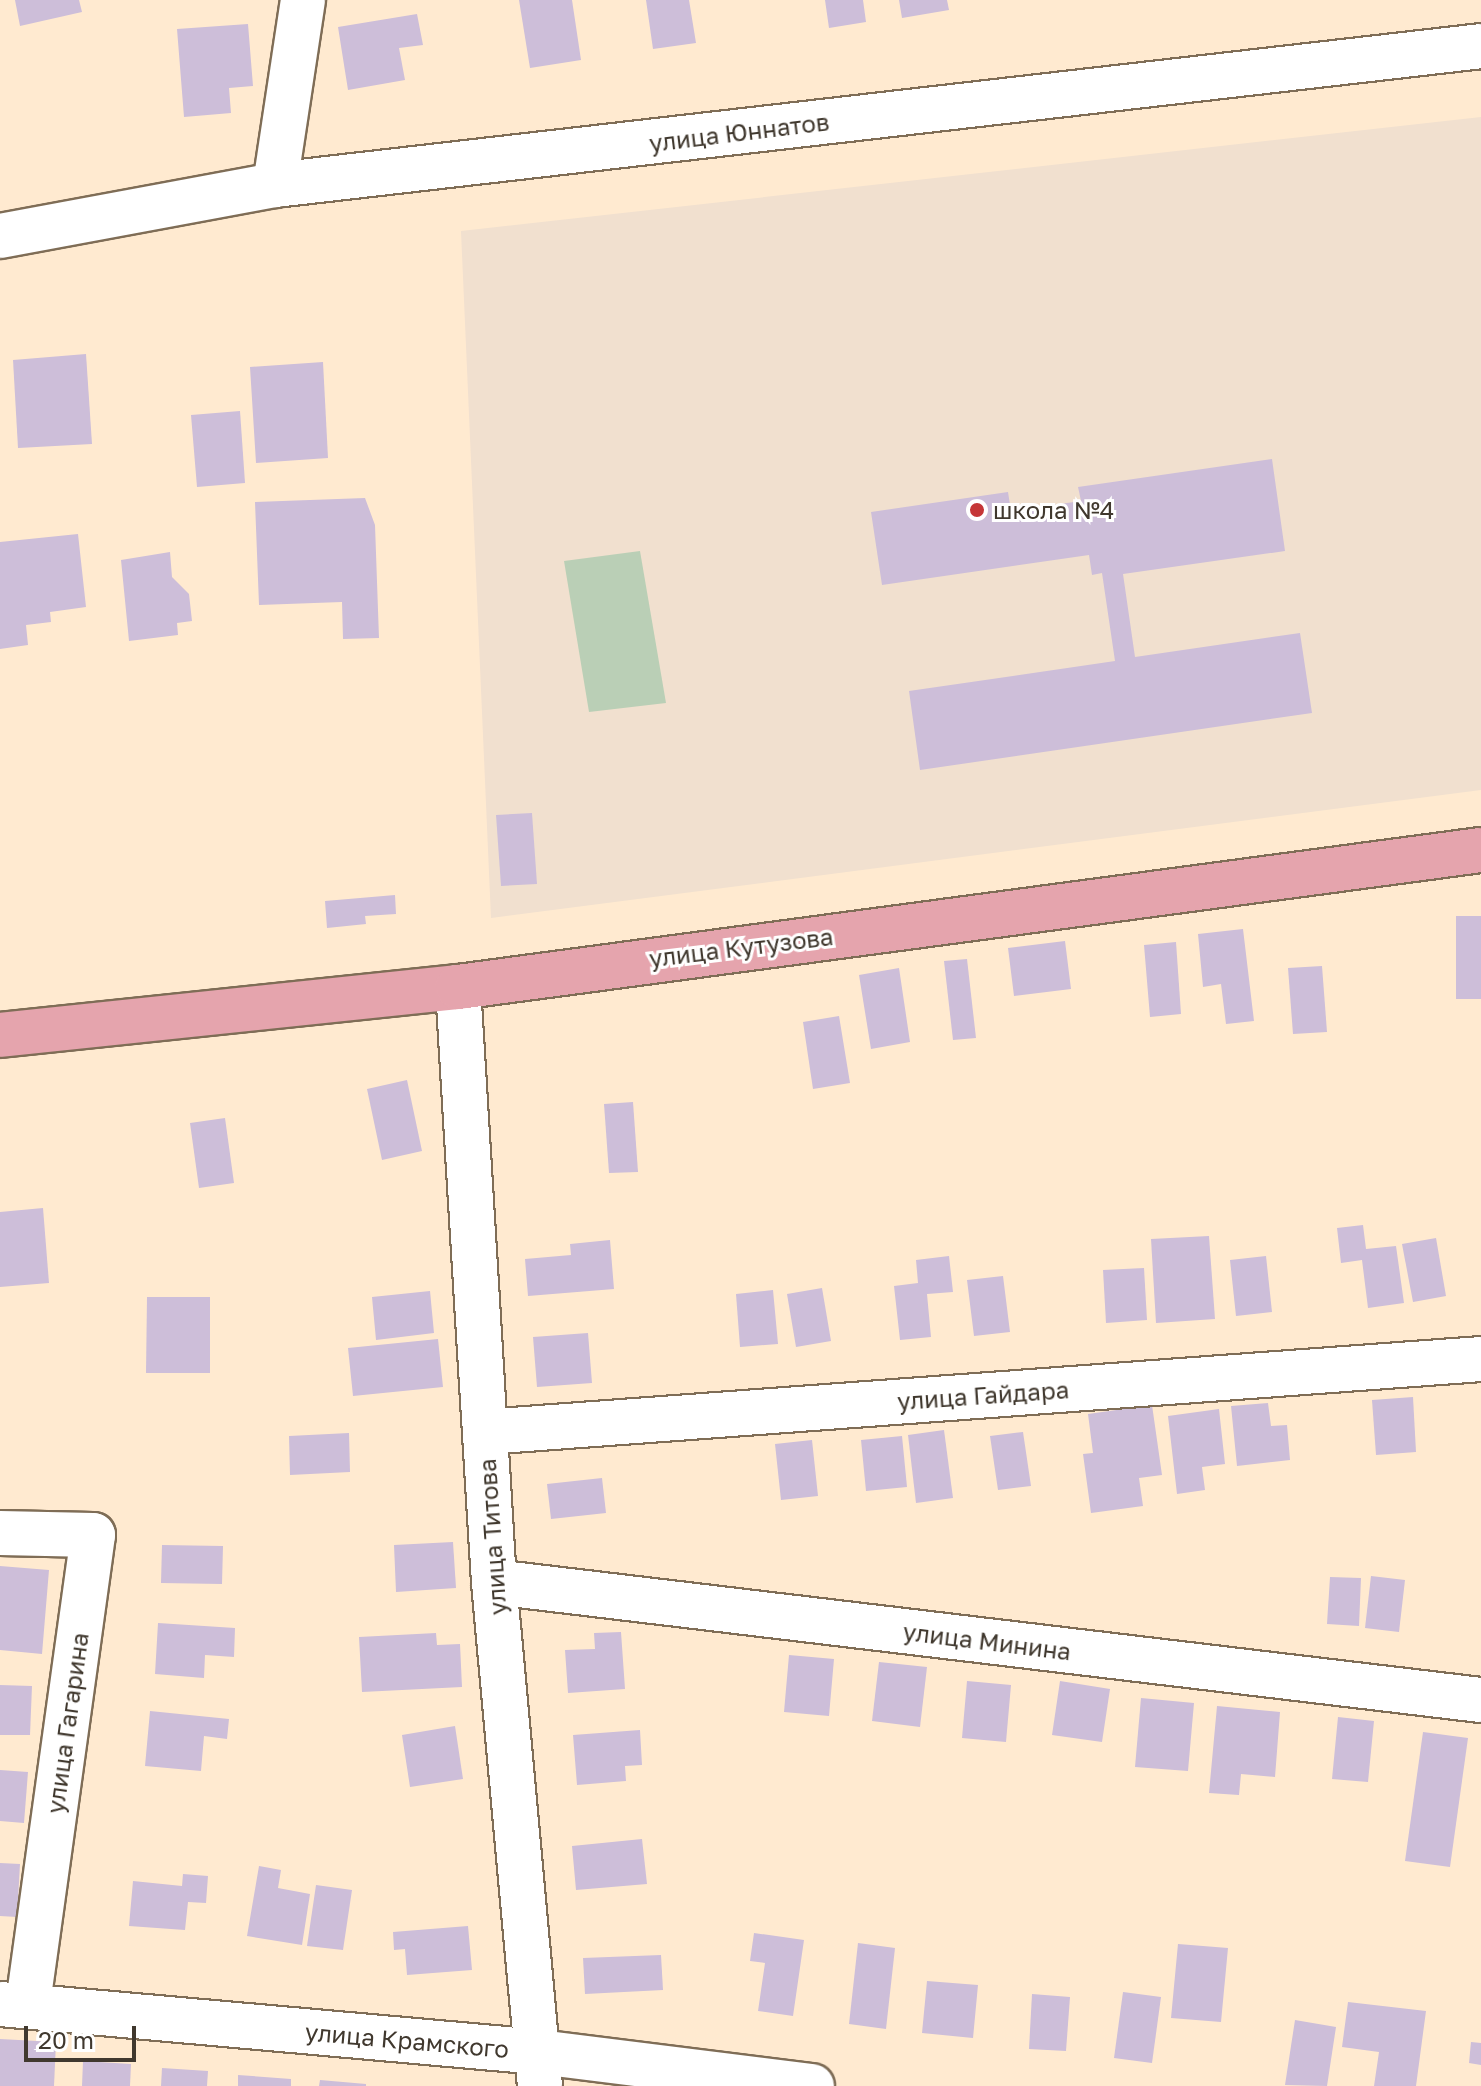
<!DOCTYPE html>
<meta charset="utf-8">
<style>
body{margin:0}
#map{position:relative;width:1481px;height:2086px;overflow:hidden;background:#ffead0;font-family:"Golos Text",sans-serif}
div>[style]{position:absolute}
.education>*{inset:0;background:#f1e0cf}
.green>*{inset:0;background:#bacfb6}
.building>*{inset:0;background:#cdbed9}
.roads{filter:drop-shadow(2px 0 #7f6d56) drop-shadow(-2px 0 #7f6d56) drop-shadow(0 2px #7f6d56) drop-shadow(0 -2px #7f6d56)}
.minor>*{height:44px;margin:-22px;padding:0 22px;transform-origin:22px;border-radius:22px;background:#fff}
.major>*{height:44px;margin:-22px;padding:0 22px;transform-origin:22px;border-radius:22px;background:#e5a4ad}
.dots>*{width:22px;height:22px;translate:-50% -50%;box-sizing:border-box;border:4px solid #fff;border-radius:50%}
span{translate:-50% -50%;white-space:nowrap;text-align:center;line-height:1.15;-webkit-text-stroke:6px #fff;paint-order:stroke}
.street-label{font-size:24px;color:#40382e}
.poi-label{font-size:24px;color:#40382e}
.left{translate:0 -50%;text-align:left}
.scale{position:absolute;left:24px;top:2026px;width:112px;height:36px;box-sizing:border-box;border:4px solid #40382e;border-top:0;padding-left:10px;font-size:24px;line-height:28px;white-space:nowrap;color:#40382e;-webkit-text-stroke:6px #fff;paint-order:stroke}
</style>
<div id="map">
<div class="education">
<i style="clip-path:polygon(1481px 117px,1481px 790px,491px 918px,461px 231px)"></i>
</div>
<div class="green">
<i style="clip-path:polygon(640px 551px,666px 703px,589px 712px,564px 561px)"></i>
</div>
<div class="building">
<i style="clip-path:polygon(15px 0,79px 0,82px 12px,20px 26px)"></i>
<i style="clip-path:polygon(519px 0,572px 0,581px 60px,530px 68px)"></i>
<i style="clip-path:polygon(646px 0,689px 0,696px 43px,653px 49px)"></i>
<i style="clip-path:polygon(825px 0,863px 0,866px 22px,829px 28px)"></i>
<i style="clip-path:polygon(899px 0,947px 0,949px 10px,902px 18px)"></i>
<i style="clip-path:polygon(417px 14px,423px 45px,399px 48px,405px 80px,348px 90px,338px 27px)"></i>
<i style="clip-path:polygon(248px 24px,253px 86px,229px 88px,231px 113px,184px 117px,177px 29px)"></i>
<i style="clip-path:polygon(86px 354px,92px 444px,18px 448px,13px 360px)"></i>
<i style="clip-path:polygon(323px 362px,328px 458px,256px 463px,250px 367px)"></i>
<i style="clip-path:polygon(240px 411px,245px 483px,197px 487px,191px 415px)"></i>
<i style="clip-path:polygon(1272px 459px,1285px 551px,1123px 574px,1135px 657px,1300px 633px,1312px 713px,920px 770px,909px 691px,1115px 661px,1102px 573px,1092px 575px,1089px 555px,882px 585px,871px 512px,1008px 492px,1011px 511px,1081px 501px,1078px 487px)"></i>
<i style="clip-path:polygon(365px 498px,375px 525px,379px 638px,343px 639px,342px 602px,259px 605px,255px 502px)"></i>
<i style="clip-path:polygon(78px 534px,86px 607px,50px 612px,51px 622px,26px 625px,28px 645px,0 649px,0 542px)"></i>
<i style="clip-path:polygon(170px 552px,172px 577px,189px 594px,192px 621px,177px 623px,178px 635px,129px 641px,121px 560px)"></i>
<i style="clip-path:polygon(532px 813px,537px 884px,501px 886px,496px 815px)"></i>
<i style="clip-path:polygon(395px 895px,396px 914px,365px 916px,366px 924px,327px 928px,325px 901px)"></i>
<i style="clip-path:polygon(1456px 916px,1481px 916px,1481px 999px,1456px 999px)"></i>
<i style="clip-path:polygon(1243px 929px,1254px 1021px,1226px 1024px,1221px 984px,1203px 987px,1198px 934px)"></i>
<i style="clip-path:polygon(1065px 941px,1071px 989px,1014px 996px,1008px 948px)"></i>
<i style="clip-path:polygon(1176px 942px,1181px 1014px,1150px 1017px,1144px 945px)"></i>
<i style="clip-path:polygon(967px 959px,976px 1038px,953px 1040px,944px 961px)"></i>
<i style="clip-path:polygon(1322px 966px,1327px 1032px,1293px 1034px,1288px 968px)"></i>
<i style="clip-path:polygon(899px 968px,910px 1042px,871px 1049px,859px 975px)"></i>
<i style="clip-path:polygon(839px 1016px,850px 1083px,813px 1089px,803px 1022px)"></i>
<i style="clip-path:polygon(407px 1080px,422px 1151px,382px 1160px,367px 1089px)"></i>
<i style="clip-path:polygon(633px 1102px,638px 1172px,609px 1173px,604px 1104px)"></i>
<i style="clip-path:polygon(225px 1118px,234px 1183px,199px 1188px,190px 1123px)"></i>
<i style="clip-path:polygon(43px 1208px,49px 1283px,0 1287px,0 1212px)"></i>
<i style="clip-path:polygon(1363px 1225px,1366px 1249px,1396px 1246px,1404px 1303px,1368px 1308px,1362px 1260px,1341px 1263px,1337px 1228px)"></i>
<i style="clip-path:polygon(1209px 1236px,1215px 1319px,1156px 1323px,1151px 1239px)"></i>
<i style="clip-path:polygon(1436px 1238px,1446px 1296px,1413px 1302px,1402px 1244px)"></i>
<i style="clip-path:polygon(610px 1240px,614px 1289px,528px 1296px,525px 1259px,571px 1255px,570px 1244px)"></i>
<i style="clip-path:polygon(949px 1256px,953px 1292px,927px 1294px,931px 1337px,900px 1340px,894px 1286px,918px 1283px,916px 1260px)"></i>
<i style="clip-path:polygon(1266px 1256px,1272px 1312px,1236px 1316px,1230px 1260px)"></i>
<i style="clip-path:polygon(1144px 1268px,1147px 1320px,1106px 1323px,1103px 1270px)"></i>
<i style="clip-path:polygon(1003px 1276px,1010px 1332px,974px 1336px,967px 1280px)"></i>
<i style="clip-path:polygon(822px 1288px,831px 1341px,796px 1347px,787px 1294px)"></i>
<i style="clip-path:polygon(773px 1290px,778px 1344px,740px 1347px,736px 1294px)"></i>
<i style="clip-path:polygon(430px 1291px,434px 1333px,376px 1340px,372px 1297px)"></i>
<i style="clip-path:polygon(147px 1297px,210px 1297px,210px 1373px,146px 1373px)"></i>
<i style="clip-path:polygon(588px 1333px,592px 1383px,537px 1387px,533px 1337px)"></i>
<i style="clip-path:polygon(438px 1339px,443px 1387px,353px 1396px,348px 1348px)"></i>
<i style="clip-path:polygon(1413px 1397px,1416px 1452px,1376px 1455px,1372px 1400px)"></i>
<i style="clip-path:polygon(1268px 1403px,1271px 1426px,1287px 1425px,1290px 1460px,1237px 1466px,1231px 1406px)"></i>
<i style="clip-path:polygon(1152px 1405px,1162px 1475px,1139px 1478px,1143px 1506px,1091px 1513px,1083px 1454px,1093px 1453px,1088px 1414px)"></i>
<i style="clip-path:polygon(1219px 1409px,1225px 1464px,1202px 1467px,1205px 1490px,1177px 1494px,1168px 1416px)"></i>
<i style="clip-path:polygon(944px 1430px,953px 1498px,916px 1503px,908px 1435px)"></i>
<i style="clip-path:polygon(1023px 1432px,1031px 1486px,998px 1490px,990px 1436px)"></i>
<i style="clip-path:polygon(349px 1433px,350px 1472px,290px 1475px,289px 1436px)"></i>
<i style="clip-path:polygon(902px 1436px,907px 1487px,866px 1491px,861px 1440px)"></i>
<i style="clip-path:polygon(812px 1440px,818px 1496px,781px 1500px,775px 1444px)"></i>
<i style="clip-path:polygon(602px 1478px,606px 1513px,551px 1519px,547px 1484px)"></i>
<i style="clip-path:polygon(453px 1542px,456px 1588px,396px 1592px,394px 1545px)"></i>
<i style="clip-path:polygon(162px 1545px,223px 1546px,222px 1584px,161px 1583px)"></i>
<i style="clip-path:polygon(0 1566px,49px 1570px,42px 1654px,0 1650px)"></i>
<i style="clip-path:polygon(1371px 1576px,1405px 1580px,1399px 1632px,1365px 1628px)"></i>
<i style="clip-path:polygon(1330px 1577px,1361px 1578px,1359px 1626px,1327px 1624px)"></i>
<i style="clip-path:polygon(158px 1623px,235px 1628px,234px 1657px,205px 1655px,204px 1678px,155px 1674px)"></i>
<i style="clip-path:polygon(621px 1632px,625px 1689px,568px 1693px,565px 1650px,595px 1649px,594px 1633px)"></i>
<i style="clip-path:polygon(436px 1633px,437px 1645px,460px 1644px,462px 1687px,362px 1692px,359px 1637px)"></i>
<i style="clip-path:polygon(789px 1655px,834px 1659px,829px 1716px,784px 1712px)"></i>
<i style="clip-path:polygon(879px 1662px,927px 1667px,920px 1727px,872px 1721px)"></i>
<i style="clip-path:polygon(967px 1681px,1011px 1685px,1006px 1742px,962px 1738px)"></i>
<i style="clip-path:polygon(1060px 1681px,1110px 1689px,1102px 1742px,1052px 1735px)"></i>
<i style="clip-path:polygon(0 1685px,32px 1686px,30px 1735px,0 1735px)"></i>
<i style="clip-path:polygon(1141px 1698px,1194px 1703px,1188px 1771px,1135px 1767px)"></i>
<i style="clip-path:polygon(1217px 1706px,1280px 1712px,1275px 1777px,1241px 1774px,1239px 1795px,1209px 1793px)"></i>
<i style="clip-path:polygon(150px 1711px,229px 1719px,227px 1739px,204px 1736px,201px 1771px,145px 1766px)"></i>
<i style="clip-path:polygon(1338px 1717px,1374px 1721px,1368px 1782px,1332px 1779px)"></i>
<i style="clip-path:polygon(455px 1726px,463px 1779px,410px 1787px,402px 1735px)"></i>
<i style="clip-path:polygon(640px 1730px,642px 1765px,625px 1766px,626px 1781px,577px 1785px,573px 1735px)"></i>
<i style="clip-path:polygon(1423px 1732px,1468px 1738px,1450px 1867px,1405px 1861px)"></i>
<i style="clip-path:polygon(0 1770px,28px 1772px,24px 1823px,0 1821px)"></i>
<i style="clip-path:polygon(642px 1839px,647px 1884px,576px 1890px,572px 1846px)"></i>
<i style="clip-path:polygon(0 1863px,20px 1864px,17px 1917px,0 1916px)"></i>
<i style="clip-path:polygon(259px 1866px,281px 1870px,278px 1888px,310px 1894px,302px 1945px,247px 1936px)"></i>
<i style="clip-path:polygon(183px 1874px,208px 1876px,206px 1903px,188px 1902px,185px 1930px,129px 1926px,133px 1881px,182px 1886px)"></i>
<i style="clip-path:polygon(316px 1885px,352px 1890px,343px 1950px,307px 1946px)"></i>
<i style="clip-path:polygon(468px 1926px,472px 1970px,407px 1975px,405px 1949px,394px 1950px,393px 1932px)"></i>
<i style="clip-path:polygon(754px 1933px,804px 1940px,793px 2016px,758px 2011px,765px 1963px,750px 1961px)"></i>
<i style="clip-path:polygon(858px 1943px,895px 1948px,886px 2029px,849px 2024px)"></i>
<i style="clip-path:polygon(1178px 1944px,1228px 1948px,1221px 2022px,1171px 2018px)"></i>
<i style="clip-path:polygon(661px 1955px,663px 1990px,585px 1994px,583px 1958px)"></i>
<i style="clip-path:polygon(927px 1981px,978px 1985px,973px 2038px,922px 2033px)"></i>
<i style="clip-path:polygon(1123px 1992px,1161px 1997px,1152px 2063px,1114px 2058px)"></i>
<i style="clip-path:polygon(1032px 1994px,1070px 1997px,1066px 2051px,1029px 2049px)"></i>
<i style="clip-path:polygon(1348px 2002px,1426px 2011px,1416px 2086px,1374px 2086px,1379px 2052px,1342px 2047px)"></i>
<i style="clip-path:polygon(1295px 2020px,1336px 2027px,1327px 2086px,1285px 2085px)"></i>
<i style="clip-path:polygon(0 2039px,56px 2042px,54px 2086px,0 2086px)"></i>
<i style="clip-path:polygon(1471px 2042px,1481px 2043px,1481px 2065px,1469px 2063px)"></i>
<i style="clip-path:polygon(83px 2061px,131px 2064px,130px 2086px,82px 2086px)"></i>
<i style="clip-path:polygon(162px 2068px,208px 2071px,207px 2086px,161px 2086px)"></i>
<i style="clip-path:polygon(238px 2075px,291px 2079px,291px 2086px,238px 2086px)"></i>
<i style="clip-path:polygon(320px 2080px,366px 2084px,366px 2086px,319px 2086px)"></i>
</div>
<div class="roads">
<div class="minor">
<i style="left:275px;top:185px;width:187px;rotate:-81.4deg"></i>
<i style="left:0;top:236px;width:280px;rotate:-10.5deg"></i>
<i style="left:275px;top:185px;width:1214px;rotate:-6.57deg"></i>
<i style="left:458px;top:987px;width:596px;rotate:86.54deg"></i>
<i style="left:494px;top:1582px;width:506px;rotate:84.79deg"></i>
<i style="left:485px;top:1432px;width:999px;rotate:-4.19deg"></i>
<i style="left:0;top:1533px;width:93px;rotate:1.2deg"></i>
<i style="left:93px;top:1535px;width:473px;rotate:97.9deg"></i>
<i style="left:494px;top:1582px;width:994px;rotate:6.82deg"></i>
<i style="left:0;top:2004px;width:541px;rotate:5.09deg"></i>
<i style="left:539px;top:2052px;width:275px;rotate:7.1deg"></i>
</div>
<div class="major">
<i style="left:0;top:1035px;width:461px;rotate:-6deg"></i>
<i style="left:458px;top:987px;width:1032px;rotate:-7.63deg"></i>
</div>
</div>
<div class="dots">
<i style="left:977px;top:510px;background:#c53637"></i>
</div>
<div class="street-label">
<span style="left:739px;top:132px;rotate:-7deg">улица Юннатов</span>
<span style="left:741px;top:947px;rotate:-7deg">улица Кутузова</span>
<span style="left:983px;top:1395px;rotate:-4deg">улица Гайдара</span>
<span style="left:492px;top:1537px;rotate:-94deg">улица Титова</span>
<span style="left:987px;top:1641px;rotate:7deg">улица Минина</span>
<span style="left:67px;top:1723px;rotate:-82deg">улица Гагарина</span>
<span style="left:407px;top:2040px;rotate:5deg">улица Крамского</span>
</div>
<div class="poi-label">
<span class="left" style="left:993px;top:510px">школа №4</span>
</div>
<div class="scale">20 m</div>
</div>
